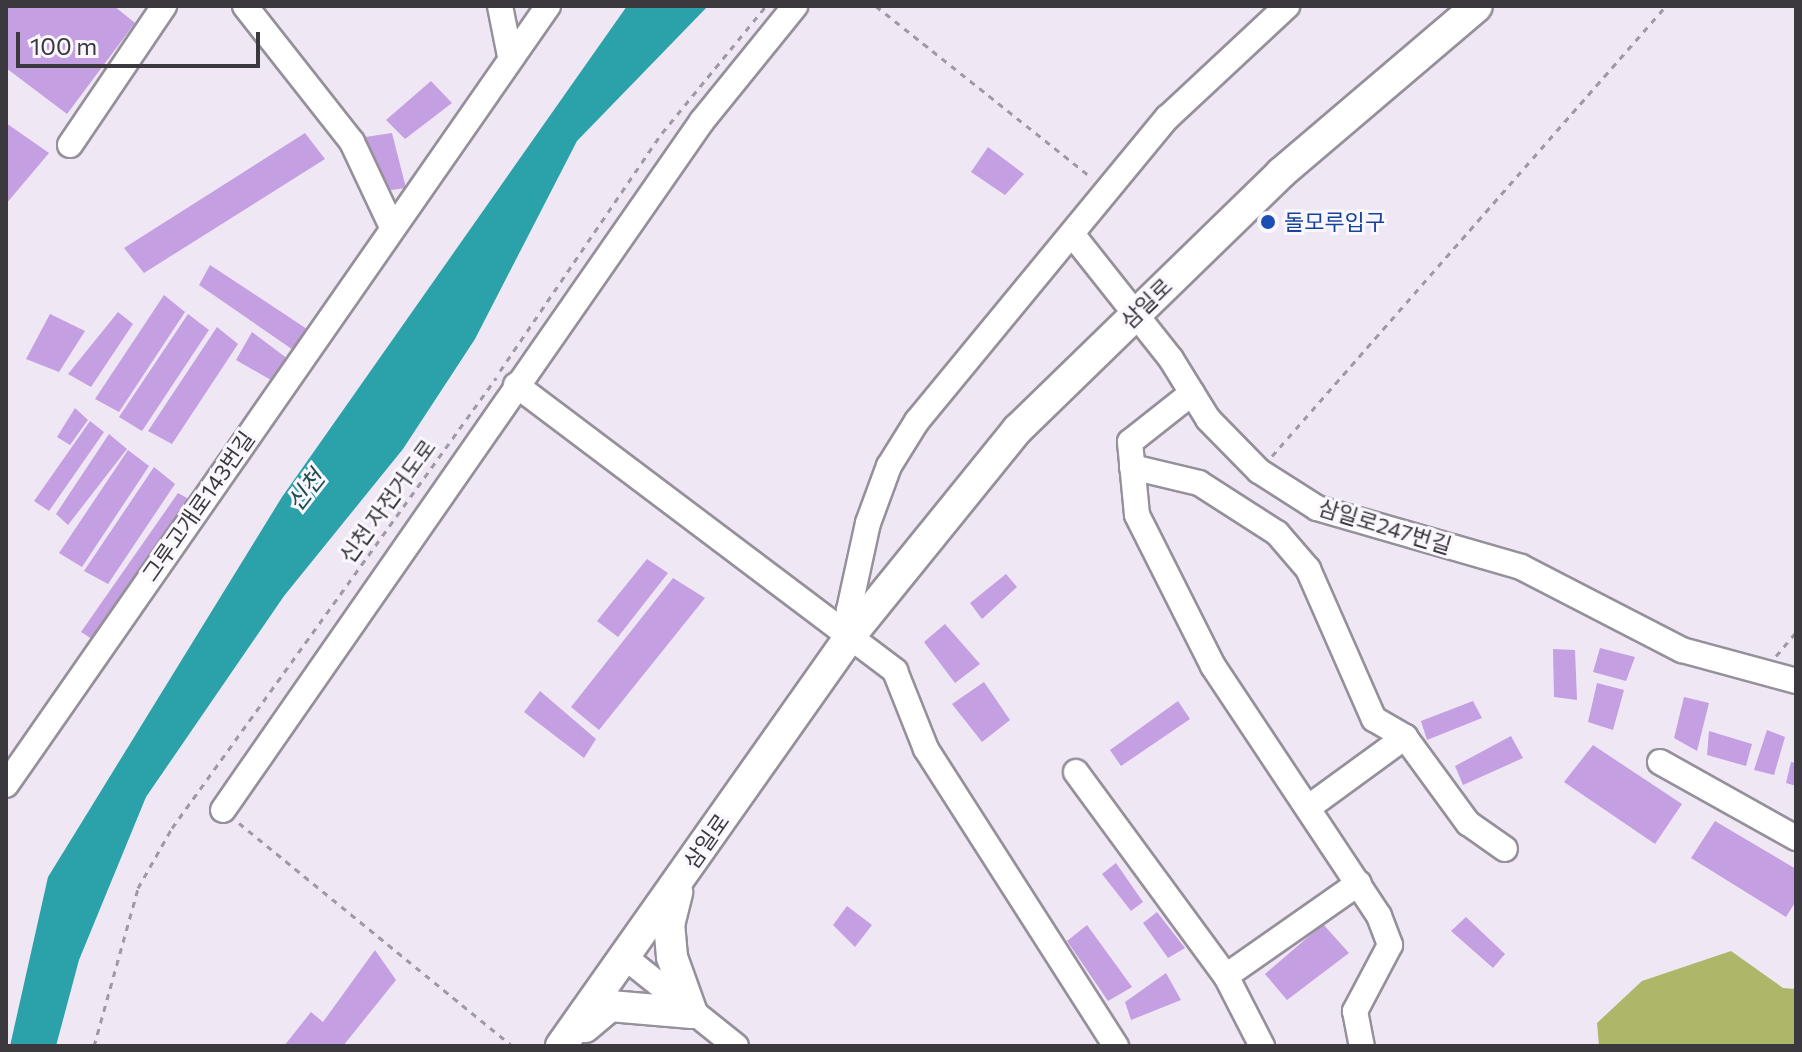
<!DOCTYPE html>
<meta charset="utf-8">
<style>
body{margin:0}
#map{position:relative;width:1802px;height:1052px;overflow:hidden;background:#efe8f4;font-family:Commissioner,"Noto Sans KR",sans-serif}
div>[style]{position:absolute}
.forest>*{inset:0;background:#aeb66a}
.water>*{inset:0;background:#2ba2a9}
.building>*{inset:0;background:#c49fe1}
.path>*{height:3px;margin-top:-1.5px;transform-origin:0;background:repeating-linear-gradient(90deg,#9e99a2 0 6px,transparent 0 12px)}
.roads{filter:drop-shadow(2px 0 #96909b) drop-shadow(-2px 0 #96909b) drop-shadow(0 2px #96909b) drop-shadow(0 -2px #96909b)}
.minor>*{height:24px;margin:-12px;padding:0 12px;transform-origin:12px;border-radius:12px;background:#fff}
.major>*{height:30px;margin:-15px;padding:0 15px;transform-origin:15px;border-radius:15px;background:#fff}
.dots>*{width:22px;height:22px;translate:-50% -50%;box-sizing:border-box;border:4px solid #fbf7fe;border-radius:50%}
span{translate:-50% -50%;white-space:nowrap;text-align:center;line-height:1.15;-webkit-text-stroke:6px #fbf7fe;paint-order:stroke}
.transit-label{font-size:22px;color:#164399}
.left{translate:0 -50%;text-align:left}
.street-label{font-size:22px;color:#3b393d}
.water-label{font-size:24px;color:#1c4d50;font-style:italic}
.frame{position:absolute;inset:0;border:8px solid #3b393d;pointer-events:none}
.scale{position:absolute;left:16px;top:32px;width:244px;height:36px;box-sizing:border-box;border:4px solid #3b393d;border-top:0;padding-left:10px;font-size:24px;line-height:28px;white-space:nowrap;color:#3b393d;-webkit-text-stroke:6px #fbf7fe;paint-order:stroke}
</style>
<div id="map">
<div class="forest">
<i style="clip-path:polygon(1731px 951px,1783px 988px,1796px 989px,1796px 1046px,1599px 1046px,1597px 1023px,1642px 981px)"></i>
</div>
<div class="water">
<i style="clip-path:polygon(627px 6px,708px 6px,577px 141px,475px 339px,403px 449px,284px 596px,146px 797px,79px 960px,56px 1046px,10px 1046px,48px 877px,282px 497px)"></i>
</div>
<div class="building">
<i style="clip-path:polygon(6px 6px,114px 6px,135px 23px,67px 114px,6px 68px)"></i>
<i style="clip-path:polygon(431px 81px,452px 103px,405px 139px,386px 120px)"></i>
<i style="clip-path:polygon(6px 123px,49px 153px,6px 204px)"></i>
<i style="clip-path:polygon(305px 133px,325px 159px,144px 273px,124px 248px)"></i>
<i style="clip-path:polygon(392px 133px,406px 188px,383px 191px,365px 137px)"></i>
<i style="clip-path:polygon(988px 147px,1024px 174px,1005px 195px,971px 172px)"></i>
<i style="clip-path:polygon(210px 265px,310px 331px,296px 352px,199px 285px)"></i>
<i style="clip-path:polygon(164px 295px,185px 312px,119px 412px,95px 399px)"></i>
<i style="clip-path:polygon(118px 312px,133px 324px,91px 387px,68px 374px)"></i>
<i style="clip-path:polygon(50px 314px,85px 331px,59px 372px,26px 359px)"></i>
<i style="clip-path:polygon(188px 314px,209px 330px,142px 431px,119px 417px)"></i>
<i style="clip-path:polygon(217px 327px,238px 344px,172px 444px,148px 431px)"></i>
<i style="clip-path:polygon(252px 332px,288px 359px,271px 380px,236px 360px)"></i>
<i style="clip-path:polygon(75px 408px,88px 420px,70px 445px,57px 437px)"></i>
<i style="clip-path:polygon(90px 421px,104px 432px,49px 511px,34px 501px)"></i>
<i style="clip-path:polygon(109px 434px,127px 449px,68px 525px,56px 514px)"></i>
<i style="clip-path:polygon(128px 450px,149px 466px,82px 567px,59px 553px)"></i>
<i style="clip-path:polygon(154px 467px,175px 484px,108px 584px,84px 571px)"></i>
<i style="clip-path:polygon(178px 493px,194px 502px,95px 641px,81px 632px)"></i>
<i style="clip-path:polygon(647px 559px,668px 573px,618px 637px,597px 621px)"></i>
<i style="clip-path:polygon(1006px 574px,1017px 587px,982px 619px,970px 603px)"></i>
<i style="clip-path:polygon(673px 578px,705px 598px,599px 730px,571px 707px)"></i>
<i style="clip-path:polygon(945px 624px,980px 664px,955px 683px,924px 642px)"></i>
<i style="clip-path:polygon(1600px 648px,1635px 657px,1626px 681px,1593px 672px)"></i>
<i style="clip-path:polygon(1553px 649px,1575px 650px,1577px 700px,1554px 697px)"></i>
<i style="clip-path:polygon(984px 682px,1010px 720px,982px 742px,952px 704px)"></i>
<i style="clip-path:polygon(1597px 683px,1624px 690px,1613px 730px,1588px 722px)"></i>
<i style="clip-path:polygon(540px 691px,596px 739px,584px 758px,524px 712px)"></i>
<i style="clip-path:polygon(1684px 697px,1709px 703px,1697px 751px,1674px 738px)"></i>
<i style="clip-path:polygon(1178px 701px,1190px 719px,1121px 766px,1110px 750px)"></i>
<i style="clip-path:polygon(1473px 701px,1482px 718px,1427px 740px,1421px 721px)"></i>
<i style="clip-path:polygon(1767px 730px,1785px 737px,1774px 775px,1754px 770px)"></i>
<i style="clip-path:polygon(1709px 731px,1752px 744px,1746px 766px,1707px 755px)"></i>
<i style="clip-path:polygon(1511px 736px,1523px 758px,1463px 785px,1455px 766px)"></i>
<i style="clip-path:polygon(1593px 745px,1682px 804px,1655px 844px,1564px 782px)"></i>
<i style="clip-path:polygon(1791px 762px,1796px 763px,1796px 786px,1786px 783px)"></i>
<i style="clip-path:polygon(1715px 821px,1796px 869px,1796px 901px,1786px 917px,1691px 858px)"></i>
<i style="clip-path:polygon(1116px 863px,1143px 902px,1131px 911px,1102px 874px)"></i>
<i style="clip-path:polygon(847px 906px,872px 925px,855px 947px,833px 925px)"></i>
<i style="clip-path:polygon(1157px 912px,1185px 948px,1168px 958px,1143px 923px)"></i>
<i style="clip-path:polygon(1466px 917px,1505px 954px,1493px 968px,1451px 931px)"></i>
<i style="clip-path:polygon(1323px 924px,1349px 953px,1287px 1000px,1265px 974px)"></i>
<i style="clip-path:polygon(1087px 925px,1132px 987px,1108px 1001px,1067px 941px)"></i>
<i style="clip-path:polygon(375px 950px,396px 980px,343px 1046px,284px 1046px,311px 1012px,323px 1022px)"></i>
<i style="clip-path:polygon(1166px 973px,1181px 1000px,1131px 1020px,1125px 1002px)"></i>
</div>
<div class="path">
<i style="left:876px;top:6px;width:276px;rotate:38.5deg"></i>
<i style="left:500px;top:371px;width:288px;rotate:-55.8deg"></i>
<i style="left:662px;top:133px;width:164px;rotate:-50.7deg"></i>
<i style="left:1272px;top:456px;width:598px;rotate:-48.8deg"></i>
<i style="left:1776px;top:656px;width:31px;rotate:-50deg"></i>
<i style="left:239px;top:823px;width:353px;rotate:39.2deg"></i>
<i style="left:94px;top:1046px;width:164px;rotate:-74.4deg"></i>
<i style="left:138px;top:888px;width:69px;rotate:-60.5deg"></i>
<i style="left:172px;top:828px;width:555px;rotate:-54.25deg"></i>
</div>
<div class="roads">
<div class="minor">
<i style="left:245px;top:6px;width:173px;rotate:51.8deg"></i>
<i style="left:352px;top:142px;width:94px;rotate:64.8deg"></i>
<i style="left:500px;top:6px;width:51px;rotate:78.7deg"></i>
<i style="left:70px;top:145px;width:168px;rotate:-55.9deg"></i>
<i style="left:1072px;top:234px;width:159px;rotate:51.6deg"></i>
<i style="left:1171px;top:359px;width:70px;rotate:58.3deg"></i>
<i style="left:1208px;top:419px;width:73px;rotate:45.6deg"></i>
<i style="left:1259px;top:471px;width:69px;rotate:32.5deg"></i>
<i style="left:1317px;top:508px;width:212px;rotate:16.1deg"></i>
<i style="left:1521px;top:567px;width:181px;rotate:27.3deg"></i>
<i style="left:1682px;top:650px;width:118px;rotate:15.2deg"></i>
<i style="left:516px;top:385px;width:475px;rotate:37deg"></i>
<i style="left:895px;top:671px;width:84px;rotate:68.3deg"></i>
<i style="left:926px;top:749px;width:353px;rotate:57.4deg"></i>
<i style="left:1192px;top:393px;width:79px;rotate:141.7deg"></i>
<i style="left:1130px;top:442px;width:73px;rotate:84.5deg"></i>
<i style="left:1137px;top:515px;width:169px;rotate:63.3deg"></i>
<i style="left:1213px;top:666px;width:300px;rotate:56.4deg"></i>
<i style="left:1379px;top:916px;width:31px;rotate:69deg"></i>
<i style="left:1390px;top:945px;width:75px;rotate:117.9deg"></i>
<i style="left:1355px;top:1011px;width:36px;rotate:79deg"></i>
<i style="left:1132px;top:467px;width:69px;rotate:13.4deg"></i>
<i style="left:1199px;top:483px;width:93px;rotate:32.7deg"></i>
<i style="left:1277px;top:533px;width:48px;rotate:49.3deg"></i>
<i style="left:1308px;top:569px;width:164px;rotate:66.3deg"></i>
<i style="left:1374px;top:719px;width:36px;rotate:30deg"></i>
<i style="left:1405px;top:737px;width:107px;rotate:53.8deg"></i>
<i style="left:1468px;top:823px;width:45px;rotate:35.1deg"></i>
<i style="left:851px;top:635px;width:25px;rotate:-95deg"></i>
<i style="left:849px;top:610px;width:89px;rotate:-77.7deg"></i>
<i style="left:868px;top:523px;width:61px;rotate:-69.8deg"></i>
<i style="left:889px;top:466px;width:53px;rotate:-58.1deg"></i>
<i style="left:917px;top:421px;width:394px;rotate:-50.5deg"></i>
<i style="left:1168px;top:117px;width:163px;rotate:-43deg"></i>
<i style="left:1660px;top:762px;width:156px;rotate:29.2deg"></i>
<i style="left:1076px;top:772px;width:253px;rotate:53.7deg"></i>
<i style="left:1226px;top:976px;width:79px;rotate:62.8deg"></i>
<i style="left:6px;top:785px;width:949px;rotate:-55.17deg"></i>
<i style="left:1309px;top:807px;width:119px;rotate:-36.1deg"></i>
<i style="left:223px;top:810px;width:839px;rotate:-55.19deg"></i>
<i style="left:702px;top:121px;width:148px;rotate:-51deg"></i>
<i style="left:626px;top:958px;width:141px;rotate:38.7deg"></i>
<i style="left:1226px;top:976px;width:162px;rotate:-35deg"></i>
</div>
<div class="major">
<i style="left:585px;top:1027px;width:33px;rotate:-40deg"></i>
<i style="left:610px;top:1006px;width:82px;rotate:4.9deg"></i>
<i style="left:692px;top:1013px;width:59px;rotate:-109.7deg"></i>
<i style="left:672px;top:957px;width:32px;rotate:-95deg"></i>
<i style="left:669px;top:925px;width:34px;rotate:-76deg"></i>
<i style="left:561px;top:1046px;width:503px;rotate:-54.79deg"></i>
<i style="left:851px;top:635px;width:265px;rotate:-51deg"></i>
<i style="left:1018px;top:429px;width:367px;rotate:-44.2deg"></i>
<i style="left:1281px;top:173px;width:257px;rotate:-40.4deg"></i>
</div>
</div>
<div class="dots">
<i style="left:1268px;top:222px;background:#1a4fb4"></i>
</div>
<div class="transit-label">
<span class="left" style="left:1284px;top:222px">돌모루입구</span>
</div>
<div class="street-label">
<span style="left:1146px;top:303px;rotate:-44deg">삼일로</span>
<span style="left:387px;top:501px;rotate:-54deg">신천 자전거도로</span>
<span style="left:198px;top:506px;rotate:-55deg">그루고개로143번길</span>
<span style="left:1385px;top:526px;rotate:17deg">삼일로247번길</span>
<span style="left:706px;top:841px;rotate:-55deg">삼일로</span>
</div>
<div class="water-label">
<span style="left:305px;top:490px;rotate:-52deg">신천</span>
</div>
<div class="frame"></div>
<div class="scale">100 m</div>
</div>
